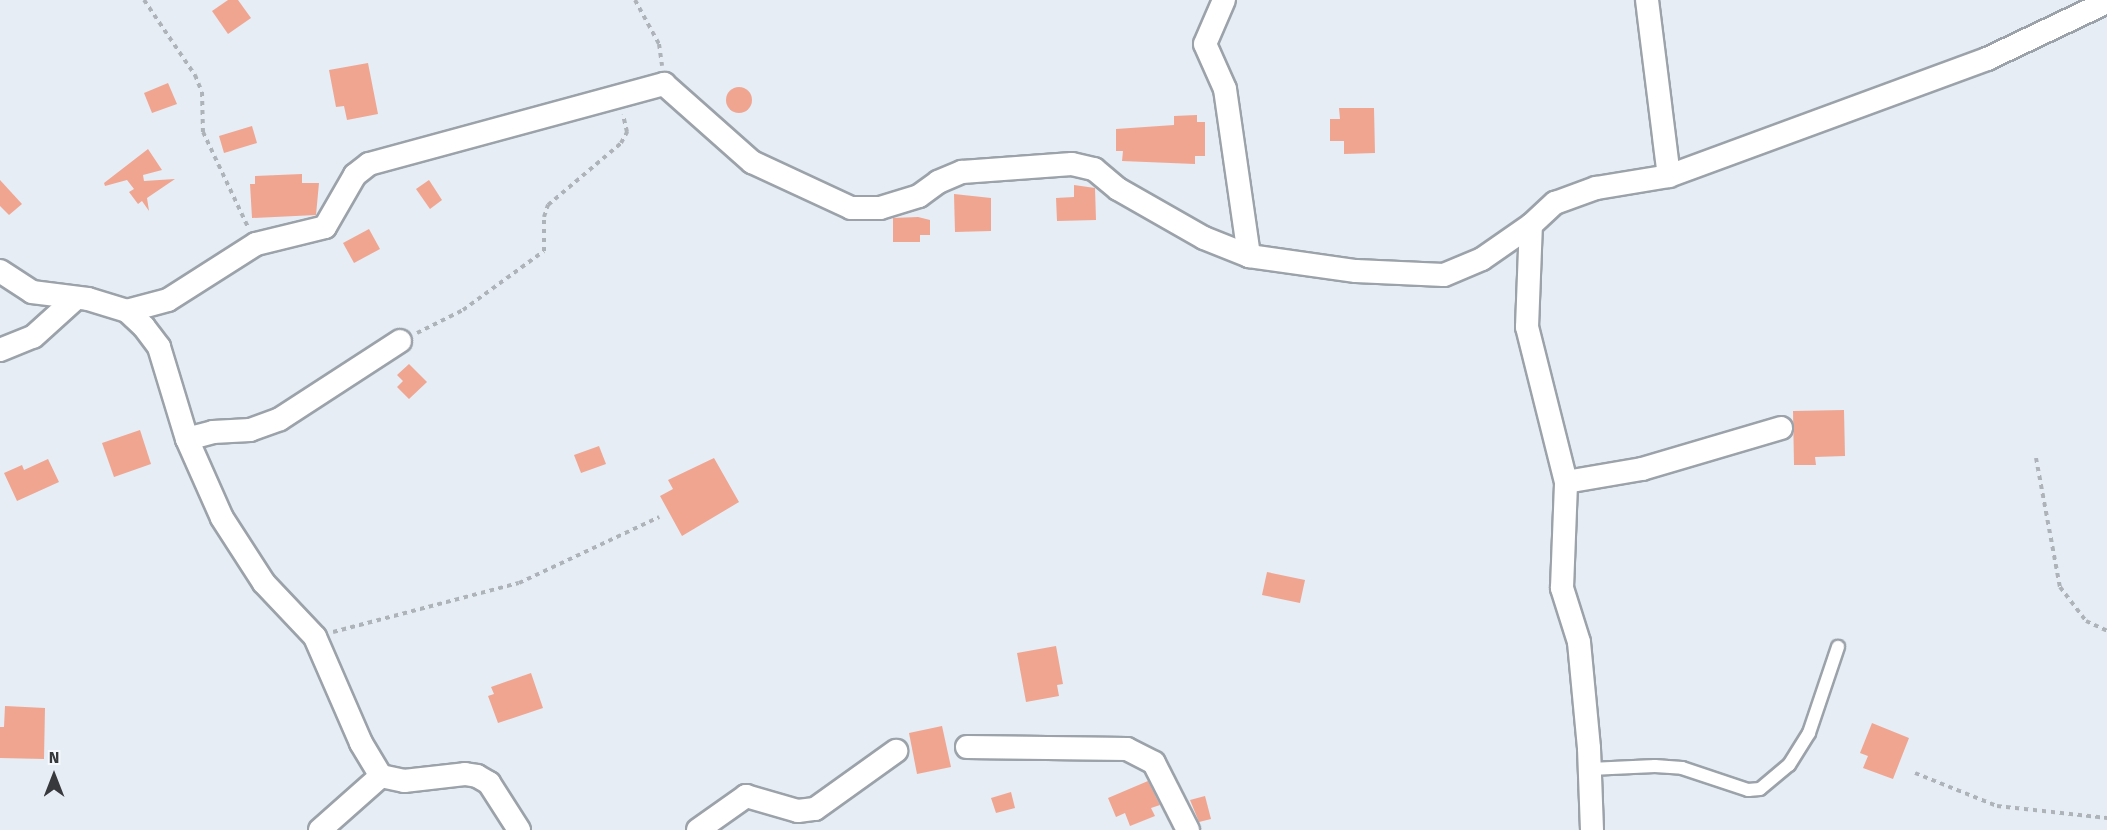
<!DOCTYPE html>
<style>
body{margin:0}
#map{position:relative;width:2107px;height:830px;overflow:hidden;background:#e6edf5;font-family:"Fira Sans",sans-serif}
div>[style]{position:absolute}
.building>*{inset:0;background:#f0a591}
.round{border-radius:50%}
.path>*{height:4px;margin-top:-2px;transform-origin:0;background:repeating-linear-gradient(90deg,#aeb3ba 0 4.5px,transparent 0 9px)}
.roads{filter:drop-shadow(2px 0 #9ca2aa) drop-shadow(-2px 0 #9ca2aa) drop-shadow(0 2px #9ca2aa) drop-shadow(0 -2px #9ca2aa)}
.service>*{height:12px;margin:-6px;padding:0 6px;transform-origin:6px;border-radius:6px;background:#fff}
.minor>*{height:22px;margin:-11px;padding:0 11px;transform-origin:11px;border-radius:11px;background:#fff}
span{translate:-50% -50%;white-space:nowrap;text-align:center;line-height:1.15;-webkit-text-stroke:5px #f6faff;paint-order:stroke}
.north{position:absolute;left:24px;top:746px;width:60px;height:60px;-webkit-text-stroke:4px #f6faff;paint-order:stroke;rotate:0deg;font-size:16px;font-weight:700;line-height:24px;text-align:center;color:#37393d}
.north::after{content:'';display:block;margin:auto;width:21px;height:27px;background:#37393d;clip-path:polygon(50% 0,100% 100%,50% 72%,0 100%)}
</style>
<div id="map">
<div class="building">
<i style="clip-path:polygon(228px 0,238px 0,251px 18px,228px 34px,212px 11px)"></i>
<i style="clip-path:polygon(368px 63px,378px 114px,347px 120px,344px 106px,336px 107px,329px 70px)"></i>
<i style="clip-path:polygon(168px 83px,177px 104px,152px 113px,144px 93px)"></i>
<i class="round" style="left:726px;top:87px;width:26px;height:26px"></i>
<i style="clip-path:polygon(1339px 108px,1374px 108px,1375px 153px,1344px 154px,1344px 141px,1330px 141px,1330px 119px,1340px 119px)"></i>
<i style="clip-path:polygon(1197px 115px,1197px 122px,1205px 122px,1205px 156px,1195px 156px,1195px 164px,1122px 161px,1123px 151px,1116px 151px,1116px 129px,1174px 125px,1174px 116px)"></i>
<i style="clip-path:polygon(252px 126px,257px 143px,224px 153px,219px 136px)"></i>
<i style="clip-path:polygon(148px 149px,162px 170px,143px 175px,144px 181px,175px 179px,147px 198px,149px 211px,142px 201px,138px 204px,129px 192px,134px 189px,127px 180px,105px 186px,104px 183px)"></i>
<i style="clip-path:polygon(302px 174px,302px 183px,319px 183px,316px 215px,252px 218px,250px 184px,255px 184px,255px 176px)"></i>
<i style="clip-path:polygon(0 180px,22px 204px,9px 215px,0 206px)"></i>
<i style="clip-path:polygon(429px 180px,442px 200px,430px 209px,416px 189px)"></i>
<i style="clip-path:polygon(1074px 185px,1095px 188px,1096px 220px,1057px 221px,1056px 198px,1074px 197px)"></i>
<i style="clip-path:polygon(954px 194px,991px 198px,991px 231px,955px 232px)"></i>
<i style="clip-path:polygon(918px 217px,930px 220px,930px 235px,920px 235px,920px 242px,893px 242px,893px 218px)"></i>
<i style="clip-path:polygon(369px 229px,380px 249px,354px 263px,343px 243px)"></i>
<i style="clip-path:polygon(409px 364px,427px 382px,409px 399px,397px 387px,403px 381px,397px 375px)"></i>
<i style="clip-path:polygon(1844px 410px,1845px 456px,1815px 457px,1816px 465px,1794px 465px,1793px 411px)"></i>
<i style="clip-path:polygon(140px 430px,151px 464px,114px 477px,102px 443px)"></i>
<i style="clip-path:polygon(599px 446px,606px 464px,581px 473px,574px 455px)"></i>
<i style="clip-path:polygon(714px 458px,739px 502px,682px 536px,660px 496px,673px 489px,668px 480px)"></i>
<i style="clip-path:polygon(48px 459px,59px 482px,17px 501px,4px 473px,22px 465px,24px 470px)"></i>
<i style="clip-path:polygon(1267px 572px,1305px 580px,1300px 603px,1262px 595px)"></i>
<i style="clip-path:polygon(1056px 646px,1063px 684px,1057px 685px,1059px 696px,1026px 702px,1017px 653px)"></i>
<i style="clip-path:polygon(531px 673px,543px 708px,498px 723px,488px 696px,494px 694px,491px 687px)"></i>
<i style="clip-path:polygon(5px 706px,45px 708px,44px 759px,0 758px,0 727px,4px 727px)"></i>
<i style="clip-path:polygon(1872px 723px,1909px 738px,1893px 779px,1863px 768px,1868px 756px,1860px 753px)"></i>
<i style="clip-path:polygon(942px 726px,951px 767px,917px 774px,909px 733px)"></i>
<i style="clip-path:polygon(1148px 781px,1160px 805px,1151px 808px,1155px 816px,1130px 826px,1125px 813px,1116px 817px,1108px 798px)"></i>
<i style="clip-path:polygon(1011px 792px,1015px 808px,996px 813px,991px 798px)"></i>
<i style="clip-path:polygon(1205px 796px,1211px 819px,1199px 822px,1190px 800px)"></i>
</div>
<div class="path">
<i style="left:144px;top:0;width:91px;rotate:55.8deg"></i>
<i style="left:195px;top:75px;width:18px;rotate:68deg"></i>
<i style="left:202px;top:92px;width:40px;rotate:88.6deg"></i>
<i style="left:203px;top:132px;width:105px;rotate:64.7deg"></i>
<i style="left:635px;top:0;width:50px;rotate:61.4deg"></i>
<i style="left:659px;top:44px;width:22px;rotate:82deg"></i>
<i style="left:417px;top:333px;width:51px;rotate:-26.6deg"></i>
<i style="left:463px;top:310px;width:100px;rotate:-36.1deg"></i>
<i style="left:544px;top:251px;width:34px;rotate:-90deg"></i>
<i style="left:544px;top:217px;width:13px;rotate:-72deg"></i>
<i style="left:548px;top:205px;width:96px;rotate:-40.3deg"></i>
<i style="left:621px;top:143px;width:13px;rotate:-61deg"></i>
<i style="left:627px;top:132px;width:18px;rotate:-103deg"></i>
<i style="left:2036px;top:458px;width:131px;rotate:79.5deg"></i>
<i style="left:2060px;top:587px;width:43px;rotate:52.6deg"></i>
<i style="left:2086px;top:621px;width:23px;rotate:25deg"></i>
<i style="left:333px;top:632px;width:192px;rotate:-14.8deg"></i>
<i style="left:519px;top:583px;width:155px;rotate:-25.2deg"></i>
<i style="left:1915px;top:773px;width:88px;rotate:21.9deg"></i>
<i style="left:1997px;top:806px;width:111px;rotate:6.2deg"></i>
</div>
<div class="roads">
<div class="service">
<i style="left:1590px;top:769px;width:65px;rotate:-2.6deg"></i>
<i style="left:1655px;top:766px;width:27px;rotate:4deg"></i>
<i style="left:1682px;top:768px;width:70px;rotate:18.4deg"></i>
<i style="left:1748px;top:790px;width:12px;rotate:-5deg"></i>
<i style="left:1760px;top:789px;width:38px;rotate:-40deg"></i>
<i style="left:1789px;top:765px;width:38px;rotate:-58deg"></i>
<i style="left:1809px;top:733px;width:91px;rotate:-71.4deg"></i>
</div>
<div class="minor">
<i style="left:1224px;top:0;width:48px;rotate:113.4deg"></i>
<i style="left:1205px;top:44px;width:49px;rotate:66deg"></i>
<i style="left:1225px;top:89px;width:169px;rotate:81.8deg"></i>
<i style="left:1647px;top:0;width:177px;rotate:82.9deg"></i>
<i style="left:0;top:271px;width:38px;rotate:33deg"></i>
<i style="left:32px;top:292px;width:56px;rotate:7.1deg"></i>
<i style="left:88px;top:299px;width:41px;rotate:17.1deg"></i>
<i style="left:127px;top:311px;width:23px;rotate:43deg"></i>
<i style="left:144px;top:327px;width:25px;rotate:53deg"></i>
<i style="left:159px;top:347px;width:96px;rotate:73.1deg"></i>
<i style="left:187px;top:439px;width:86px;rotate:66.1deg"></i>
<i style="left:222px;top:518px;width:77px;rotate:57.1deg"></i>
<i style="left:264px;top:583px;width:74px;rotate:46.6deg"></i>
<i style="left:315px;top:637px;width:116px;rotate:66.5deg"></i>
<i style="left:361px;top:743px;width:39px;rotate:59deg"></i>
<i style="left:381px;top:776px;width:24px;rotate:12deg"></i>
<i style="left:404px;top:781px;width:61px;rotate:-6.5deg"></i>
<i style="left:465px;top:774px;width:12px;rotate:9deg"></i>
<i style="left:477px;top:776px;width:14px;rotate:30deg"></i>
<i style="left:489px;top:783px;width:56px;rotate:57.4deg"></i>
<i style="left:127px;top:311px;width:42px;rotate:-15deg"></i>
<i style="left:168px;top:300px;width:104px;rotate:-32.5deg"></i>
<i style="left:256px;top:244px;width:71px;rotate:-13.8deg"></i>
<i style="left:325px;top:227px;width:60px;rotate:-60deg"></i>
<i style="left:355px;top:175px;width:18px;rotate:-38deg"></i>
<i style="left:369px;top:164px;width:306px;rotate:-15.2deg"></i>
<i style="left:664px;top:84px;width:118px;rotate:41.6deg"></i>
<i style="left:752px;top:162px;width:109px;rotate:24.9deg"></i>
<i style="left:851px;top:208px;width:29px"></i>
<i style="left:880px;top:208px;width:41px;rotate:-17.1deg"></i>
<i style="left:919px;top:196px;width:24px;rotate:-36deg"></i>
<i style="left:938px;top:182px;width:26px;rotate:-23deg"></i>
<i style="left:962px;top:172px;width:110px;rotate:-4.2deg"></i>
<i style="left:1072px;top:164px;width:23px;rotate:13deg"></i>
<i style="left:1094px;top:169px;width:31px;rotate:40deg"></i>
<i style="left:1118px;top:189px;width:99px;rotate:29.7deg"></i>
<i style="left:1204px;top:238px;width:48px;rotate:21.8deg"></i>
<i style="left:1249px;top:256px;width:108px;rotate:8deg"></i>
<i style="left:1356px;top:271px;width:88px;rotate:2.6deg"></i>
<i style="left:1444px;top:275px;width:41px;rotate:-22.8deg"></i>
<i style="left:1482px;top:259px;width:60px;rotate:-34.8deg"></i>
<i style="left:0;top:350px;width:35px;rotate:-22deg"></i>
<i style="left:33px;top:337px;width:57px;rotate:-42.1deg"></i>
<i style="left:187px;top:439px;width:27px;rotate:-15deg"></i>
<i style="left:213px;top:432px;width:37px;rotate:-3deg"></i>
<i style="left:250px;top:430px;width:32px;rotate:-20deg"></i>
<i style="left:280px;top:419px;width:143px;rotate:-33deg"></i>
<i style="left:1566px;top:482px;width:77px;rotate:-9.7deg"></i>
<i style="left:1642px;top:469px;width:145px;rotate:-16.4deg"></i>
<i style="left:967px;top:747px;width:160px;rotate:0.7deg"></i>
<i style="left:1127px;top:749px;width:30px;rotate:27deg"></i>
<i style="left:1154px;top:763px;width:75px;rotate:63.1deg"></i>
<i style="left:320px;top:830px;width:81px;rotate:-41.5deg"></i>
<i style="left:698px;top:830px;width:59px;rotate:-35.3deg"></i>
<i style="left:746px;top:796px;width:54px;rotate:16.1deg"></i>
<i style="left:798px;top:811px;width:17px;rotate:-7deg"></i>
<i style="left:815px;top:809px;width:100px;rotate:-35.6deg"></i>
<i style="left:1592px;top:830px;width:82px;rotate:-92.1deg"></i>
<i style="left:1589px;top:748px;width:106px;rotate:-95.4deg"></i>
<i style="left:1579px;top:642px;width:57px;rotate:-107.5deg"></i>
<i style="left:1562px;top:588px;width:106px;rotate:-87.8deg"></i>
<i style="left:1566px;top:482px;width:160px;rotate:-104.1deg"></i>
<i style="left:1527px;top:327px;width:102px;rotate:-87.8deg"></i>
<i style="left:1531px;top:225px;width:33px;rotate:-43deg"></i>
<i style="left:1555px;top:203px;width:44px;rotate:-20.1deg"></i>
<i style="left:1596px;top:188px;width:74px;rotate:-9.3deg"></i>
<i style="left:1669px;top:176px;width:339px;rotate:-20.2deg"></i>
<i style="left:1987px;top:59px;width:133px;rotate:-25.4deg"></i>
</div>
</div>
<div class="north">N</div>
</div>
